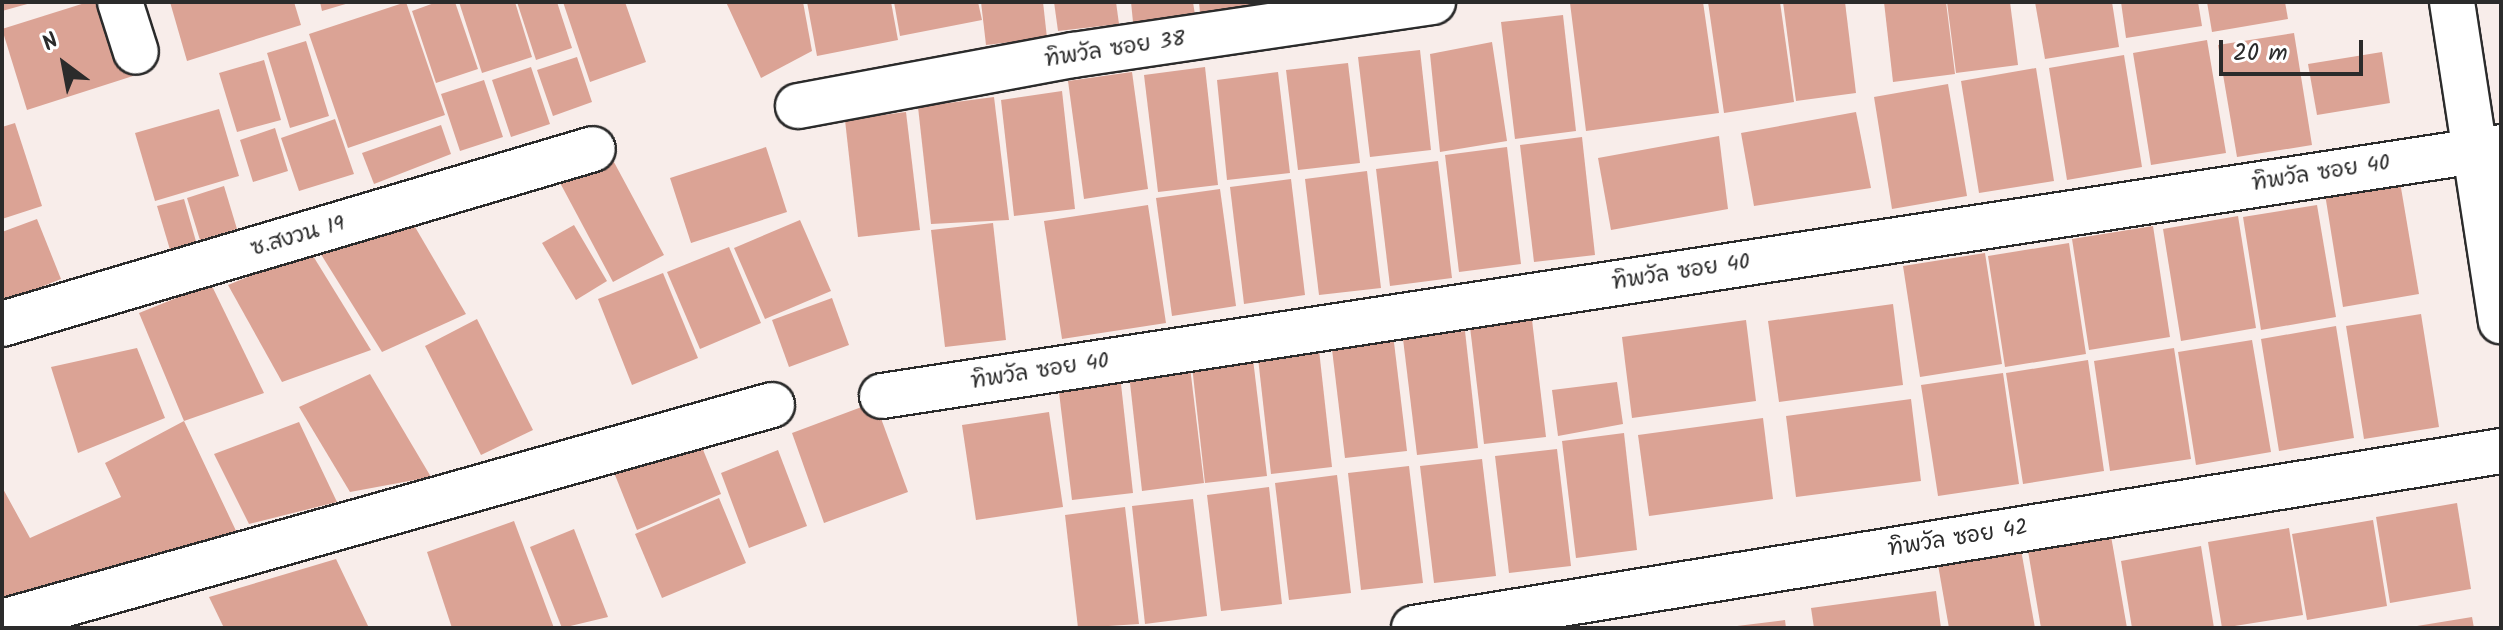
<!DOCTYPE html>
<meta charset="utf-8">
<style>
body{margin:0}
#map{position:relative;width:2503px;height:630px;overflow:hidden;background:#f8edea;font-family:Kalam,"Playpen Sans Thai",sans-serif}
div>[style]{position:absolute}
.building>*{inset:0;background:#dba395}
.roads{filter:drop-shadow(2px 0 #2b2b2b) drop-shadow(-2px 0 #2b2b2b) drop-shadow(0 2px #2b2b2b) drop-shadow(0 -2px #2b2b2b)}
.minor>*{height:44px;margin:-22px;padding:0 22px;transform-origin:22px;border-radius:22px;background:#fff}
span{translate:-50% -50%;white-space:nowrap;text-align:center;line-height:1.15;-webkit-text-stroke:6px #fff;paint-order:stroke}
.street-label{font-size:22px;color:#2b2b2b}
.frame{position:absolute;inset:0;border:4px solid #2b2b2b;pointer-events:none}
.north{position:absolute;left:24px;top:24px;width:80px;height:80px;-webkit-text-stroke:6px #fff;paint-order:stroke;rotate:328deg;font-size:22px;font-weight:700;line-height:32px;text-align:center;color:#2b2b2b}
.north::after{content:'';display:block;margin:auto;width:28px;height:36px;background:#2b2b2b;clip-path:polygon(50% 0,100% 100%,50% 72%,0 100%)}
.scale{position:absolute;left:2219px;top:40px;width:144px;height:36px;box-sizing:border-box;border:4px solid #2b2b2b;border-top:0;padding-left:10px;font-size:24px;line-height:28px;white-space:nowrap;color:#2b2b2b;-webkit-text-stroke:6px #fff;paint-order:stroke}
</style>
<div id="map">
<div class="building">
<i style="clip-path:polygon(2px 2px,31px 2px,31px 3px,2px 11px)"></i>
<i style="clip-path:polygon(88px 2px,110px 2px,133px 76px,27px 110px,2px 29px)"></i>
<i style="clip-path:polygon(170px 2px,294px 2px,301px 25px,187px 61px)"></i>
<i style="clip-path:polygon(320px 2px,349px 2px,349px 3px,322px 11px)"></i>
<i style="clip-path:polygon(406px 2px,445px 115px,348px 148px,309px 34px)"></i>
<i style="clip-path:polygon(437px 2px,455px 2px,478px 69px,436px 83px,412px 11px)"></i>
<i style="clip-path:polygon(459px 2px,515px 2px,532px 57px,482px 73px)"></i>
<i style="clip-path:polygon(517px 2px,557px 2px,572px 48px,536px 60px)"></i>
<i style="clip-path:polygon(563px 2px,625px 2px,646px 62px,590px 82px)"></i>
<i style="clip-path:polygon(726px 2px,803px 2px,812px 51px,761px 78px)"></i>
<i style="clip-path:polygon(807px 2px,891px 2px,898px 40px,817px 56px)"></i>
<i style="clip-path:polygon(894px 2px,978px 2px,982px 20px,900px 36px)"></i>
<i style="clip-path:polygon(981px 2px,1043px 2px,1047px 38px,986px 45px)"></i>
<i style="clip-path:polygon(1054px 2px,1116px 2px,1119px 24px,1058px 31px)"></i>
<i style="clip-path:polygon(1131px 2px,1193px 2px,1195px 15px,1133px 22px)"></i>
<i style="clip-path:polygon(1199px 2px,1262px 2px,1262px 5px,1200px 13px)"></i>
<i style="clip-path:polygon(1703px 2px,1719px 113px,1586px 131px,1570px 3px)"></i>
<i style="clip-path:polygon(1708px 2px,1780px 2px,1794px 102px,1724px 113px)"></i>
<i style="clip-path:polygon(1783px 2px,1845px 2px,1856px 93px,1796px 101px)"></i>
<i style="clip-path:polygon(1884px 2px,1946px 2px,1955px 74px,1893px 82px)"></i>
<i style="clip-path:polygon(1947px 2px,2010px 2px,2018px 65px,1956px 73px)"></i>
<i style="clip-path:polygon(2035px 2px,2112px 2px,2119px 47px,2045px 59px)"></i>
<i style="clip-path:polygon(2121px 2px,2198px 2px,2202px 26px,2126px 38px)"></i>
<i style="clip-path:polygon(2207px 2px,2285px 2px,2288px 19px,2212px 32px)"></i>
<i style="clip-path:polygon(1563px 15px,1576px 131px,1515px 139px,1501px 22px)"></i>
<i style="clip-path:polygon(2294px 33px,2312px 145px,2237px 157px,2218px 45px)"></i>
<i style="clip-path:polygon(2207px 40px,2226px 153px,2151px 165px,2133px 53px)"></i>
<i style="clip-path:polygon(306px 41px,329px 116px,290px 128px,267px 53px)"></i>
<i style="clip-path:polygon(1492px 42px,1507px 141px,1440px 152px,1430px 54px)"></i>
<i style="clip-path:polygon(1420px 50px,1431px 150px,1370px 157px,1358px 57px)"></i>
<i style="clip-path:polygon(2382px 52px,2390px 103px,2317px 115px,2308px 64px)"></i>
<i style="clip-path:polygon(2124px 55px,2142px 167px,2067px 180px,2049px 68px)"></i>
<i style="clip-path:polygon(577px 57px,592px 102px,553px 116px,537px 70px)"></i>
<i style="clip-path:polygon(264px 60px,281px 120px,237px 132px,219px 73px)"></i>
<i style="clip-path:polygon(1348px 63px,1360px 163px,1298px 170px,1286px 70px)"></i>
<i style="clip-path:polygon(531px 67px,550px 124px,511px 137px,492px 80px)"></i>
<i style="clip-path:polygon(1205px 67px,1218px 185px,1158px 192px,1144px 75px)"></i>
<i style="clip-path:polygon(2036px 68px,2054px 181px,1979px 193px,1961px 81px)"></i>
<i style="clip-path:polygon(1132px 72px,1148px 189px,1084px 199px,1068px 81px)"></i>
<i style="clip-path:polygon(1278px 72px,1290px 173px,1227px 180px,1217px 80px)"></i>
<i style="clip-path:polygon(484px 80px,503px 137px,460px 151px,441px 94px)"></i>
<i style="clip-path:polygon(1948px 84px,1967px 196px,1892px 209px,1874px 97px)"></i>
<i style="clip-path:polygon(1062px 91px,1075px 209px,1014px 216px,1001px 100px)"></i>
<i style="clip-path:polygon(994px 97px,1009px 220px,931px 224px,918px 107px)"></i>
<i style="clip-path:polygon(219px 109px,239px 176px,155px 201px,135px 133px)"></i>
<i style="clip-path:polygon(906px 112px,920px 230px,858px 237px,845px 120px)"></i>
<i style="clip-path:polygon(1856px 112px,1871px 188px,1754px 206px,1741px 133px)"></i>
<i style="clip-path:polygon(335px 119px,354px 174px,299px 191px,281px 138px)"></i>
<i style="clip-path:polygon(15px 123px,42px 206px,2px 219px,2px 127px)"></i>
<i style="clip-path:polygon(441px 125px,451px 154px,374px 184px,362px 153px)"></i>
<i style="clip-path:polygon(275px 128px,288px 171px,253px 182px,240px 140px)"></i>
<i style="clip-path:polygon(1719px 136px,1728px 209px,1611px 230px,1598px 158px)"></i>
<i style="clip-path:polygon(1582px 137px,1595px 255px,1534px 262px,1520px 145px)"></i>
<i style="clip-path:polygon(766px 147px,787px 212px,691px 243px,670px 178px)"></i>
<i style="clip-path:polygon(1507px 147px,1521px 264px,1459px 272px,1445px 155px)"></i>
<i style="clip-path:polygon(608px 151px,664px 255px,613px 282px,558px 179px)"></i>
<i style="clip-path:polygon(1438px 161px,1452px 278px,1390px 286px,1376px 169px)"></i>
<i style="clip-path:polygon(1367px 171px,1381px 288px,1319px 295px,1305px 179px)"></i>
<i style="clip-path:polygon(1291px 179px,1305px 295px,1244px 304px,1230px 187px)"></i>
<i style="clip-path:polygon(2400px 182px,2419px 294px,2343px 307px,2325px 194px)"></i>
<i style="clip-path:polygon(224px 186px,237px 229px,200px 240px,187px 198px)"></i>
<i style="clip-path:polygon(1220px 189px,1236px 306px,1172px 316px,1156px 198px)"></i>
<i style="clip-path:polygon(184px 199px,197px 245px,171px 253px,157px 206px)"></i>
<i style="clip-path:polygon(1148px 205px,1166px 323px,1062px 339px,1044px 221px)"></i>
<i style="clip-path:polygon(2317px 205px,2336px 317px,2261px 330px,2243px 217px)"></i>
<i style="clip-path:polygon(408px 215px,466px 314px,382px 352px,317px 248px)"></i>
<i style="clip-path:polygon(2238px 216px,2256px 328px,2181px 341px,2163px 229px)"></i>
<i style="clip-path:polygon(37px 219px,61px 279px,4px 302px,2px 232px)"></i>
<i style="clip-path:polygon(800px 220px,831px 291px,765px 319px,734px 248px)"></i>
<i style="clip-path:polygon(993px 223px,1006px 340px,945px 347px,931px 230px)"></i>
<i style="clip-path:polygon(574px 225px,607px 281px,576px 300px,542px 243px)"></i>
<i style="clip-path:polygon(2153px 226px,2170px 337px,2089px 350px,2072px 239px)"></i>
<i style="clip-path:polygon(2069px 243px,2086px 354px,2005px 367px,1988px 256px)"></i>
<i style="clip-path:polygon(729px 247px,761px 323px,700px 349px,667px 272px)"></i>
<i style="clip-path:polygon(310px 251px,371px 350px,282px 382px,228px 285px)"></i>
<i style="clip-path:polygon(1985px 253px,2002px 364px,1920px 377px,1903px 266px)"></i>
<i style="clip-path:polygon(663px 273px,698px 358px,632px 385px,598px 299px)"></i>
<i style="clip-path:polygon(211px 284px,264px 393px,184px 421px,139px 313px)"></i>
<i style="clip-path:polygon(832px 298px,849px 345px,789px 367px,772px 320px)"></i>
<i style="clip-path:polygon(1893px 304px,1903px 385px,1779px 402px,1768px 321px)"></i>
<i style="clip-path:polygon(2421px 314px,2439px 427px,2364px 439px,2346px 326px)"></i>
<i style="clip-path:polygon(477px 319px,533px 430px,481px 455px,425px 346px)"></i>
<i style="clip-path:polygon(1532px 320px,1546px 437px,1484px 444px,1470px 327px)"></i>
<i style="clip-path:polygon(1746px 320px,1756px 401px,1632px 418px,1622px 337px)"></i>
<i style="clip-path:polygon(2336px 326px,2354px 438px,2279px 451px,2261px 339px)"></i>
<i style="clip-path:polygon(1465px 331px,1478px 448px,1417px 455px,1403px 339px)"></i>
<i style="clip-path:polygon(1393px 334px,1407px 451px,1345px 458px,1331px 341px)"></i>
<i style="clip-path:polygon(2252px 340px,2271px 452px,2196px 465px,2178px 352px)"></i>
<i style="clip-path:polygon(137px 348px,165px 418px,78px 453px,51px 367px)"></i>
<i style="clip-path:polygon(2174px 348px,2191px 459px,2110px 471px,2094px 361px)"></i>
<i style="clip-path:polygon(1319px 350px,1332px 467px,1271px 474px,1258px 358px)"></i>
<i style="clip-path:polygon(1253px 359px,1267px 476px,1205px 483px,1192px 366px)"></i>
<i style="clip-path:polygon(2088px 360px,2104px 471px,2023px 484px,2006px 373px)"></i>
<i style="clip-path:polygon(1190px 367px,1204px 483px,1142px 491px,1129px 374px)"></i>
<i style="clip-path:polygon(2003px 373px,2019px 484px,1938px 496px,1921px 385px)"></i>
<i style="clip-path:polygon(370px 374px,431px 477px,350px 492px,299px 407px)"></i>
<i style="clip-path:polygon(1120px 375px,1133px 493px,1072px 500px,1058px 384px)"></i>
<i style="clip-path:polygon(1617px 382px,1623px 424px,1558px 436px,1552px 390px)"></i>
<i style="clip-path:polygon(1911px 399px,1921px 481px,1796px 497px,1786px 416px)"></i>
<i style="clip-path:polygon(875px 402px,908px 492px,824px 523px,792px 433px)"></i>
<i style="clip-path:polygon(1049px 412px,1063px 507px,976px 520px,962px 425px)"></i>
<i style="clip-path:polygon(1763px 418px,1773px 499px,1649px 516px,1638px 435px)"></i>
<i style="clip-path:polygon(184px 421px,238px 535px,148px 555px,102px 578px,2px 603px,2px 487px,30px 538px,121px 497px,105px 463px)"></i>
<i style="clip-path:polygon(299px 422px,337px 502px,249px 524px,214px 454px)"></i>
<i style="clip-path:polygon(695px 430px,721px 494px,637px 530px,611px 465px)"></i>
<i style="clip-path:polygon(1624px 433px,1637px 550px,1576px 558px,1562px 441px)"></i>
<i style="clip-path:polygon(1557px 449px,1571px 566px,1509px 573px,1495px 456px)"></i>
<i style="clip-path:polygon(778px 450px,807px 526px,749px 548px,721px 473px)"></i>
<i style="clip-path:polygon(1482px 459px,1496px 576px,1434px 583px,1420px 466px)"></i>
<i style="clip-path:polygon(1409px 466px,1423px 583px,1361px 590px,1348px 473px)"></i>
<i style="clip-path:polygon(1337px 475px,1351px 593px,1289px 600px,1275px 483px)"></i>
<i style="clip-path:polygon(1269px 487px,1282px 604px,1221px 611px,1207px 495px)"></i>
<i style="clip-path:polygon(719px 498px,746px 563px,662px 598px,635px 534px)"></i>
<i style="clip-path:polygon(1193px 499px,1207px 616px,1145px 624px,1132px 506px)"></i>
<i style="clip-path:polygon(2457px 503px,2471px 589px,2390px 603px,2376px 517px)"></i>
<i style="clip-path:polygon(1125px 507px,1139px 624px,1078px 628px,1065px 515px)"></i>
<i style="clip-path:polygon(2373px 520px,2387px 606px,2307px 620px,2292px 534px)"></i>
<i style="clip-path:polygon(514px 521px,554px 628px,452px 628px,427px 552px)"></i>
<i style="clip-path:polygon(2289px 528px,2303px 615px,2222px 628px,2208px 542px)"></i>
<i style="clip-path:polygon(574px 529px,608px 617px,562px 628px,530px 547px)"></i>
<i style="clip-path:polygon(2111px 536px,2127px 628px,2041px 628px,2028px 551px)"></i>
<i style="clip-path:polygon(2020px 544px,2035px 628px,1949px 628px,1937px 559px)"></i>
<i style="clip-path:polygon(2201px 546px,2214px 628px,2132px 628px,2121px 561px)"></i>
<i style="clip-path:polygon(336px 559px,369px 628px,224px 628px,209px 597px)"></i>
<i style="clip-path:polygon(1936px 591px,1941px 628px,1814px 628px,1811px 608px)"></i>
<i style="clip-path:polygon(2472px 617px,2474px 628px,2417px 628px,2417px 626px)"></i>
<i style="clip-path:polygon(1785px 620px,1786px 628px,1737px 628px,1737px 626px)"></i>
</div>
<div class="roads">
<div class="minor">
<i style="left:120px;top:2px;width:52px;rotate:72.3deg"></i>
<i style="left:2452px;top:2px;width:323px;rotate:81.3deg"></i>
<i style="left:798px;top:106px;width:280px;rotate:-10.5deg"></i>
<i style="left:1073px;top:55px;width:364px;rotate:-8.4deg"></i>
<i style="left:2px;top:324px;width:616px;rotate:-16.49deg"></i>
<i style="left:882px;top:396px;width:1638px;rotate:-8.74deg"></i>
<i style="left:2px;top:622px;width:800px;rotate:-15.74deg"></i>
<i style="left:1414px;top:628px;width:1101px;rotate:-9.25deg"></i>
</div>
</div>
<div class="street-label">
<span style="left:1115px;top:50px;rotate:-9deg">ทิพวัล ซอย 38</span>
<span style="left:2321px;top:174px;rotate:-9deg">ทิพวัล ซอย 40</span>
<span style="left:298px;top:237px;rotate:-16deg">ซ.สงวน 19</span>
<span style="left:1681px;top:273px;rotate:-9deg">ทิพวัล ซอย 40</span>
<span style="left:1040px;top:372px;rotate:-9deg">ทิพวัล ซอย 40</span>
<span style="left:1958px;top:539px;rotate:-9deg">ทิพวัล ซอย 42</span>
</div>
<div class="frame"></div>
<div class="north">N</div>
<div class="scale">20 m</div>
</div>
